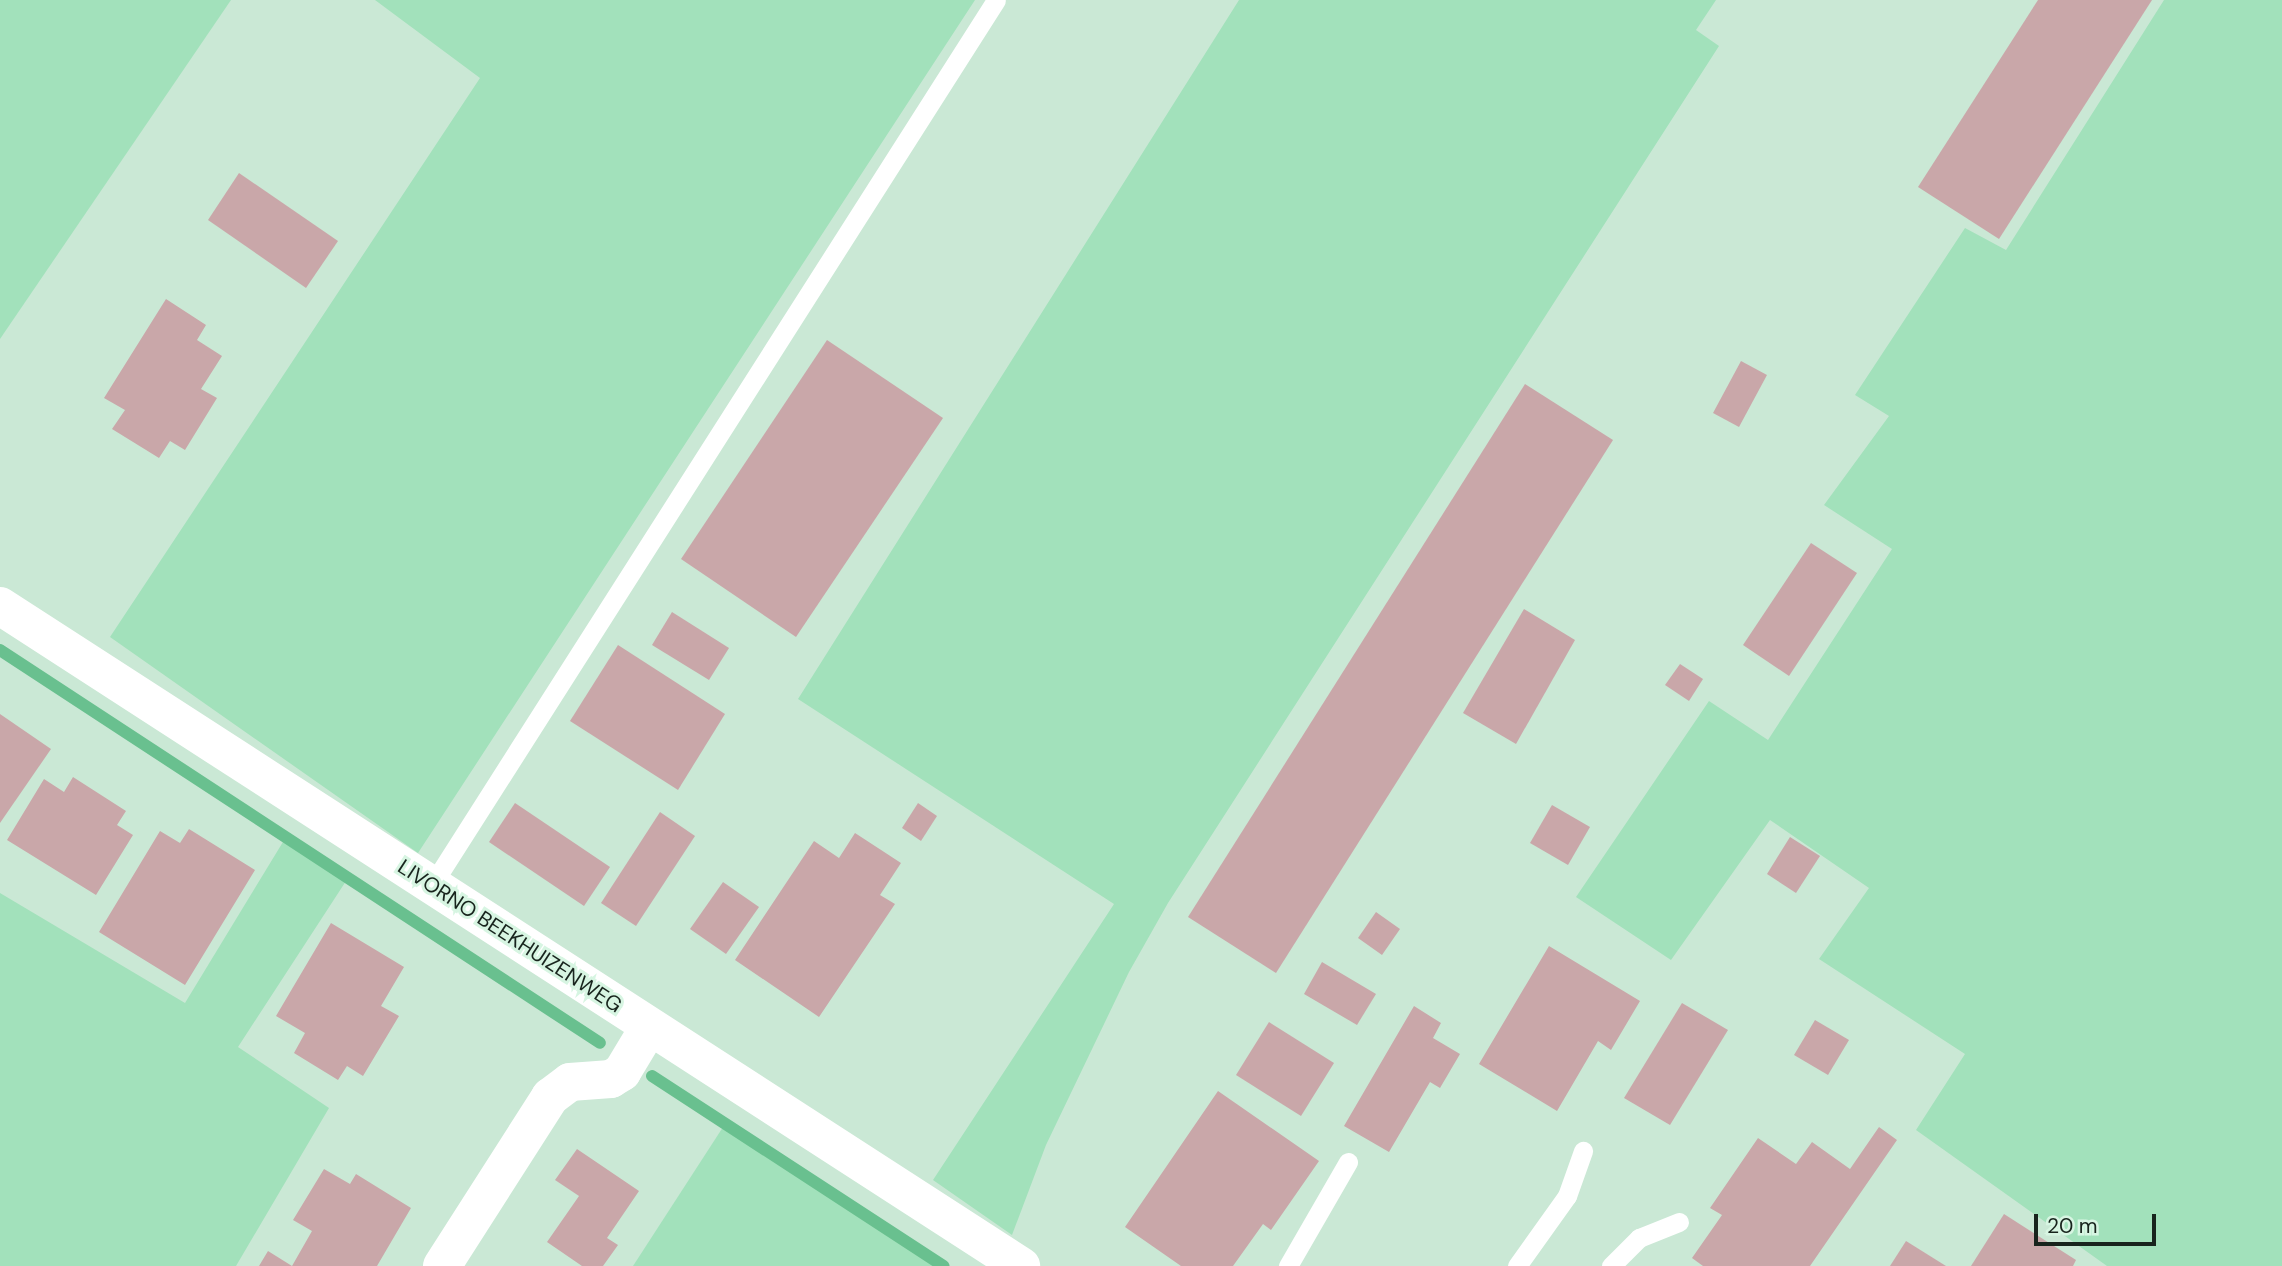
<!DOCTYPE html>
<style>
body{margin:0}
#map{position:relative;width:2282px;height:1266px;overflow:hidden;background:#cae8d5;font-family:"DM Sans",sans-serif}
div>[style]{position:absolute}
.green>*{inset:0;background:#a2e1bb}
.stream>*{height:12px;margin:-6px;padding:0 6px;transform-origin:6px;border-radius:6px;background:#69c08f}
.building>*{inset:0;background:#c9a7a9}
.lane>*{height:19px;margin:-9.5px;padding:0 9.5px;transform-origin:9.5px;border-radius:9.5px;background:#fff}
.street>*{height:38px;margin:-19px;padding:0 19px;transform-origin:19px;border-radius:19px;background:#fff}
span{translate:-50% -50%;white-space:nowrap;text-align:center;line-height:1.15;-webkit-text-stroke:6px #d7f5e2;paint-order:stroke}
.street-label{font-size:21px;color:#18241d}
.scale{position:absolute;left:2034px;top:1214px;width:122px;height:32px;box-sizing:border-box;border:4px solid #18241d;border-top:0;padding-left:9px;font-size:21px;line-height:24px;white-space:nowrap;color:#18241d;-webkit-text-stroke:5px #d7f5e2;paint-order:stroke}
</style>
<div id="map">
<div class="green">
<i style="clip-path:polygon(0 0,231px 0,0 339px)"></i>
<i style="clip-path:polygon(375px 0,975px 0,418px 853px,110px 637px,480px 78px)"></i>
<i style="clip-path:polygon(1239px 0,1716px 0,1696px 30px,1719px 46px,1168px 903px,1129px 972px,1046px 1145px,1012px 1235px,933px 1180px,1114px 904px,798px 699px)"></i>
<i style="clip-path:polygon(2164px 0,2282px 0,2282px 1266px,2107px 1266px,1916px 1130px,1965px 1054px,1819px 959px,1869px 888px,1770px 820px,1671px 960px,1576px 897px,1709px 701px,1768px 740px,1892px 549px,1824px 505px,1889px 416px,1855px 395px,1965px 228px,2006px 250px)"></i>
<i style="clip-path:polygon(286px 837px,348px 878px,238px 1047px,329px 1108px,236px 1266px,0 1266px,0 893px,185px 1003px)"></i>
<i style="clip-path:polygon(725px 1124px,943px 1266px,633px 1266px)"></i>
</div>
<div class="stream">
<i style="left:0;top:650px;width:717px;rotate:33.22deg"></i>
<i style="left:652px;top:1076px;width:348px;rotate:33.1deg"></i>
</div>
<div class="building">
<i style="clip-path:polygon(2038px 0,2152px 0,1999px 239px,1918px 187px)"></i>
<i style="clip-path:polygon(239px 173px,338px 241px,306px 288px,208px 220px)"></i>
<i style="clip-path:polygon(166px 299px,206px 325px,197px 340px,222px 356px,201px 389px,217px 398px,185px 450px,170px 441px,159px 458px,112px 429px,125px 410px,104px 398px)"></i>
<i style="clip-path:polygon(827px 340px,943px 418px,796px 637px,681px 559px)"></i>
<i style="clip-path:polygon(1741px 361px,1767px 375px,1739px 427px,1713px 413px)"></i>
<i style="clip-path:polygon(1525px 384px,1613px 440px,1276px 973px,1188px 917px)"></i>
<i style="clip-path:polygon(1811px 543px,1857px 573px,1789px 676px,1743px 645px)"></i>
<i style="clip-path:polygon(1524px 609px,1575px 640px,1516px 744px,1463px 713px)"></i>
<i style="clip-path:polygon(672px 612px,729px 648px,709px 680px,652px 645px)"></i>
<i style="clip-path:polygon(618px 645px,725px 714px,678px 790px,570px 721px)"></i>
<i style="clip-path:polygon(1680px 664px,1703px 679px,1689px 701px,1665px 685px)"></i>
<i style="clip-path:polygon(0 714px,51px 749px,0 823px)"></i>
<i style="clip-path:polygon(73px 777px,126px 811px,117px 825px,133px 835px,96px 895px,7px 840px,44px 779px,64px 792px)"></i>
<i style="clip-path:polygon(515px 803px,610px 867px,584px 906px,489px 842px)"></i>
<i style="clip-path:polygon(918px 803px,937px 816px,921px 841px,902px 828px)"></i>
<i style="clip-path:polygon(1552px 805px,1590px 827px,1568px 865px,1530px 843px)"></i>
<i style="clip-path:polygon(660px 812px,695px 836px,636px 926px,601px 903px)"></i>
<i style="clip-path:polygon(189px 829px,255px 870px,185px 985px,99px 932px,160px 831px,180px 843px)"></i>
<i style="clip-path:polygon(855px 833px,901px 863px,880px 895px,895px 904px,819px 1017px,735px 960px,814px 841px,839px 858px)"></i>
<i style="clip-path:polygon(1790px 837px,1820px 856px,1796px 893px,1767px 874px)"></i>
<i style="clip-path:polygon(723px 882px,759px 907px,726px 954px,690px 929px)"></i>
<i style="clip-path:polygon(1376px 912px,1400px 929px,1382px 955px,1358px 938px)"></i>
<i style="clip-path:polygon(331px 923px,404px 967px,381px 1006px,399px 1016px,363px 1076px,347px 1066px,338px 1080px,294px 1053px,305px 1033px,276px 1016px)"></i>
<i style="clip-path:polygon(1549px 946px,1640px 1001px,1611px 1050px,1598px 1041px,1557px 1111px,1479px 1064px)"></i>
<i style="clip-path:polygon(1322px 962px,1376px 994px,1357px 1025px,1304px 994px)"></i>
<i style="clip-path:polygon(1682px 1003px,1728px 1030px,1670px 1125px,1624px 1098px)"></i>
<i style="clip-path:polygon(1414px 1006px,1441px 1023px,1433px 1038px,1460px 1054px,1440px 1088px,1430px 1082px,1389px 1152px,1344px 1126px)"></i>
<i style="clip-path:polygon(1815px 1020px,1849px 1040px,1828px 1075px,1794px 1055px)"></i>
<i style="clip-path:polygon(1269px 1022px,1334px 1063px,1301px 1116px,1236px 1075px)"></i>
<i style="clip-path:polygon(1218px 1091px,1319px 1161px,1271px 1230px,1263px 1224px,1233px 1266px,1181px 1266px,1125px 1227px)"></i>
<i style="clip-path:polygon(1879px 1127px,1897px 1140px,1810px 1266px,1703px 1266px,1692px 1258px,1722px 1215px,1710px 1208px,1758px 1138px,1796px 1164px,1812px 1142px,1850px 1169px)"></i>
<i style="clip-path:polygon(577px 1149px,639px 1191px,607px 1238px,618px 1245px,603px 1266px,582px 1266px,547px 1242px,579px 1196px,555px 1180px)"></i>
<i style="clip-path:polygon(324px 1169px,350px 1184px,356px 1174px,411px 1208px,377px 1266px,259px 1266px,268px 1251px,292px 1266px,312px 1231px,293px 1220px)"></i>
<i style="clip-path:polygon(2004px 1214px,2076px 1260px,2073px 1266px,1971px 1266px)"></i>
<i style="clip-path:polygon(1906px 1241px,1946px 1266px,1890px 1266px)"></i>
</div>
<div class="lane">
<i style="left:432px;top:885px;width:1049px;rotate:-57.49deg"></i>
<i style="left:1288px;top:1266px;width:120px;rotate:-60deg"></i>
<i style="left:1517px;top:1266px;width:86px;rotate:-54.5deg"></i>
<i style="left:1567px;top:1196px;width:48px;rotate:-70.4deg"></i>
<i style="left:1611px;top:1266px;width:40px;rotate:-45deg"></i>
<i style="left:1639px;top:1238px;width:43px;rotate:-21.8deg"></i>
</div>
<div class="street">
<i style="left:0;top:606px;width:1216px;rotate:32.88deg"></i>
<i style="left:442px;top:1266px;width:201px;rotate:-57.4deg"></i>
<i style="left:550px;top:1097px;width:25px;rotate:-37deg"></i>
<i style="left:570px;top:1082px;width:41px;rotate:-4.2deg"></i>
<i style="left:611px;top:1079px;width:13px;rotate:-32deg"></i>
<i style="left:622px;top:1072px;width:52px;rotate:-59deg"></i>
</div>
<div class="street-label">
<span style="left:510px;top:936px;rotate:33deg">LIVORNO BEEKHUIZENWEG</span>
</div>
<div class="scale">20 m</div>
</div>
